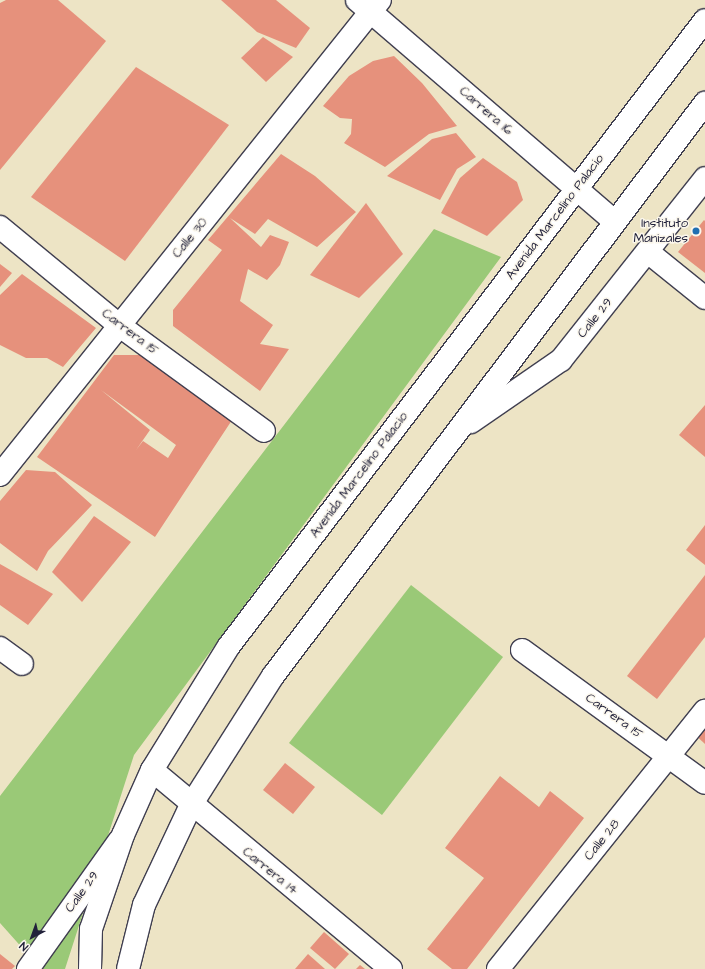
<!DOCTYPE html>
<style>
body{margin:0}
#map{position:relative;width:705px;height:969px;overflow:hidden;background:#ede4c5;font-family:"Architects Daughter",sans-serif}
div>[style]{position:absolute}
.green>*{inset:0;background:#9ac977}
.building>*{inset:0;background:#e6917c}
.roads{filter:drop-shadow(1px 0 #403f50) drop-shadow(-1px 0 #403f50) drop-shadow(0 1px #403f50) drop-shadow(0 -1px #403f50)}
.street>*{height:22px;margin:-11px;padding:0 11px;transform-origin:11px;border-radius:11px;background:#fff}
.secondary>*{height:22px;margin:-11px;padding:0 11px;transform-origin:11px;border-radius:11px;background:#fff}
.dots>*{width:11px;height:11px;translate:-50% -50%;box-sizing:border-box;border:2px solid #fbf7ec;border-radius:50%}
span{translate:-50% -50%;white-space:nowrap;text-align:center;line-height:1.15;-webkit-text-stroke:3px #fbf7ec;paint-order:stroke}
.street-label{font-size:13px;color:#22223b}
.poi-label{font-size:13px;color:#22223b}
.right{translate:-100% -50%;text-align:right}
.north{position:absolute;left:12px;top:917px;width:40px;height:40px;-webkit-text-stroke:3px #fbf7ec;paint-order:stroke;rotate:221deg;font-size:11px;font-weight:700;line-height:16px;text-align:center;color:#22223b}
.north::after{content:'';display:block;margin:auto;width:14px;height:18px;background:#22223b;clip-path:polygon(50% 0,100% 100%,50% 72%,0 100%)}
</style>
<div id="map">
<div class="green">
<i style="clip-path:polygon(434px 229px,501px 257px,134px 755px,65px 969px,41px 969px,0 923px,0 796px)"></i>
<i style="clip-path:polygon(411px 585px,503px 657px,382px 815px,289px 743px)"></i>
</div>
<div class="building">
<i style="clip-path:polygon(6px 0,58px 0,106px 41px,0 170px,0 3px)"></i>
<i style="clip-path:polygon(221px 0,276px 0,310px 28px,296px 48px,257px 32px)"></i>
<i style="clip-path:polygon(263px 37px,293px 57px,266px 82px,241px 58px)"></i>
<i style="clip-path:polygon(394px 56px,422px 83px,457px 126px,429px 134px,385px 167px,344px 143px,351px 134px,352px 119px,340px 118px,323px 106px,349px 76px,373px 61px)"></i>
<i style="clip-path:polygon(136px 67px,229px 125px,125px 261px,31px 197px)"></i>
<i style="clip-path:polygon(456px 133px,476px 157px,457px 169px,440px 200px,387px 176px,432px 139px)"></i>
<i style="clip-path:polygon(281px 154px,315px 176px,356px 212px,317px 247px,268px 219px,255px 234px,230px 218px,261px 247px,270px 235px,289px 242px,280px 265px,267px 280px,248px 269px,240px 301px,273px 325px,260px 344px,289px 349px,260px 391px,173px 326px,173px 310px,222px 250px,208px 240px)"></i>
<i style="clip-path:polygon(483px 158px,517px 182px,523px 200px,487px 236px,441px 213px,460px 178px)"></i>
<i style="clip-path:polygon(366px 203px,403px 254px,359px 298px,310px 275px)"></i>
<i style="clip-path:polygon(704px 220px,705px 221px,705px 273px,678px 252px)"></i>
<i style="clip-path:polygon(0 264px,12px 273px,0 287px)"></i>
<i style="clip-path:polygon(22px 274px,96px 328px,63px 367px,47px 358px,26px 358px,0 345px,0 295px)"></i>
<i style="clip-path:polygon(evenodd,114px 355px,147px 355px,234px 417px,155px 537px,37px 457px,114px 355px,101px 390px,176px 445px,168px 458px,143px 441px,136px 450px,150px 430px,101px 390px)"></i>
<i style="clip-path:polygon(705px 405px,705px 457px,679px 435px)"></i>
<i style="clip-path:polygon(26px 470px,55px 472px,92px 505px,48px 551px,37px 571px,0 543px,0 501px)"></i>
<i style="clip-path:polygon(94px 516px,131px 542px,82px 602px,52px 572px)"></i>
<i style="clip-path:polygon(705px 525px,705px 565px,686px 550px)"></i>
<i style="clip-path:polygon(0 564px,53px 594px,28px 625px,0 605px)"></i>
<i style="clip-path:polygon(705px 575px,705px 637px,657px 699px,627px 676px)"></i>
<i style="clip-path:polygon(705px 714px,705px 744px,691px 731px)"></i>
<i style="clip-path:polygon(285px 763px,315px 787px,293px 814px,263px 790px)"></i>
<i style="clip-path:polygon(500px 776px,539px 807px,550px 791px,584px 818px,467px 969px,452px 969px,427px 949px,484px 878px,445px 848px)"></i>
<i style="clip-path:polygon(324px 932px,349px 954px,335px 969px,310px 948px)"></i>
<i style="clip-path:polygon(0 954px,15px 966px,12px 969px,0 969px)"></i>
<i style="clip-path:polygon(308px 954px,325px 969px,295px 969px)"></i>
<i style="clip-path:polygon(360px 965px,365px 969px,356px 969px)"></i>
</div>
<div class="roads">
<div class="street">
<i style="left:357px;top:0;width:340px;rotate:40.7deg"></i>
<i style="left:0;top:227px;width:156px;rotate:39.5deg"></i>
<i style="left:120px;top:326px;width:178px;rotate:36.1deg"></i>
<i style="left:648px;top:252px;width:73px;rotate:38.9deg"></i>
<i style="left:0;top:475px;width:608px;rotate:-51.34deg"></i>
<i style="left:0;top:648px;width:27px;rotate:36deg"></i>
<i style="left:522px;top:650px;width:226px;rotate:36deg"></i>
<i style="left:152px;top:770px;width:311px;rotate:39.8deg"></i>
<i style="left:28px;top:969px;width:157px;rotate:-54.6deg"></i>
<i style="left:498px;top:969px;width:331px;rotate:-51.3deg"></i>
</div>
<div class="secondary">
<i style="left:471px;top:422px;width:109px;rotate:-34.6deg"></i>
<i style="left:561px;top:360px;width:232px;rotate:-51.6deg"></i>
<i style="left:90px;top:969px;width:40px;rotate:-88.6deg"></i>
<i style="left:91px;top:929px;width:99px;rotate:-71.2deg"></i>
<i style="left:123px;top:835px;width:71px;rotate:-66deg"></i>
<i style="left:152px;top:770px;width:146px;rotate:-58.2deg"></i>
<i style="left:229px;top:646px;width:786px;rotate:-52.75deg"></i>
<i style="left:128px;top:969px;width:66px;rotate:-76deg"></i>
<i style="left:144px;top:905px;width:110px;rotate:-64.8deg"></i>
<i style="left:191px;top:805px;width:153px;rotate:-57.6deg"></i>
<i style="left:273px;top:676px;width:718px;rotate:-52.99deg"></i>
</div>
</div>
<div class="dots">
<i style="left:696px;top:231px;background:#1f6fb2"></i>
</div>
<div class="street-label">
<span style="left:486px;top:111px;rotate:41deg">Carrera 16</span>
<span style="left:555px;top:217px;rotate:-53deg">Avenida Marcelino Palacio</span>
<span style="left:190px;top:238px;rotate:-51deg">Calle 30</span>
<span style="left:595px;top:318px;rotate:-51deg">Calle 29</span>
<span style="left:130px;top:332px;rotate:37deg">Carrera 15</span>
<span style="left:359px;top:475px;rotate:-53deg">Avenida Marcelino Palacio</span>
<span style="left:614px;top:716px;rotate:36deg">Carrera 15</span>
<span style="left:602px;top:840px;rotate:-51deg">Calle 28</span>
<span style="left:270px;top:871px;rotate:39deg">Carrera 14</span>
<span style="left:82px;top:892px;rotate:-54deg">Calle 29</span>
</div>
<div class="poi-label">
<span class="right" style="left:688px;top:231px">Instituto<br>Manizales</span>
</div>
<div class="north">N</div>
</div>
